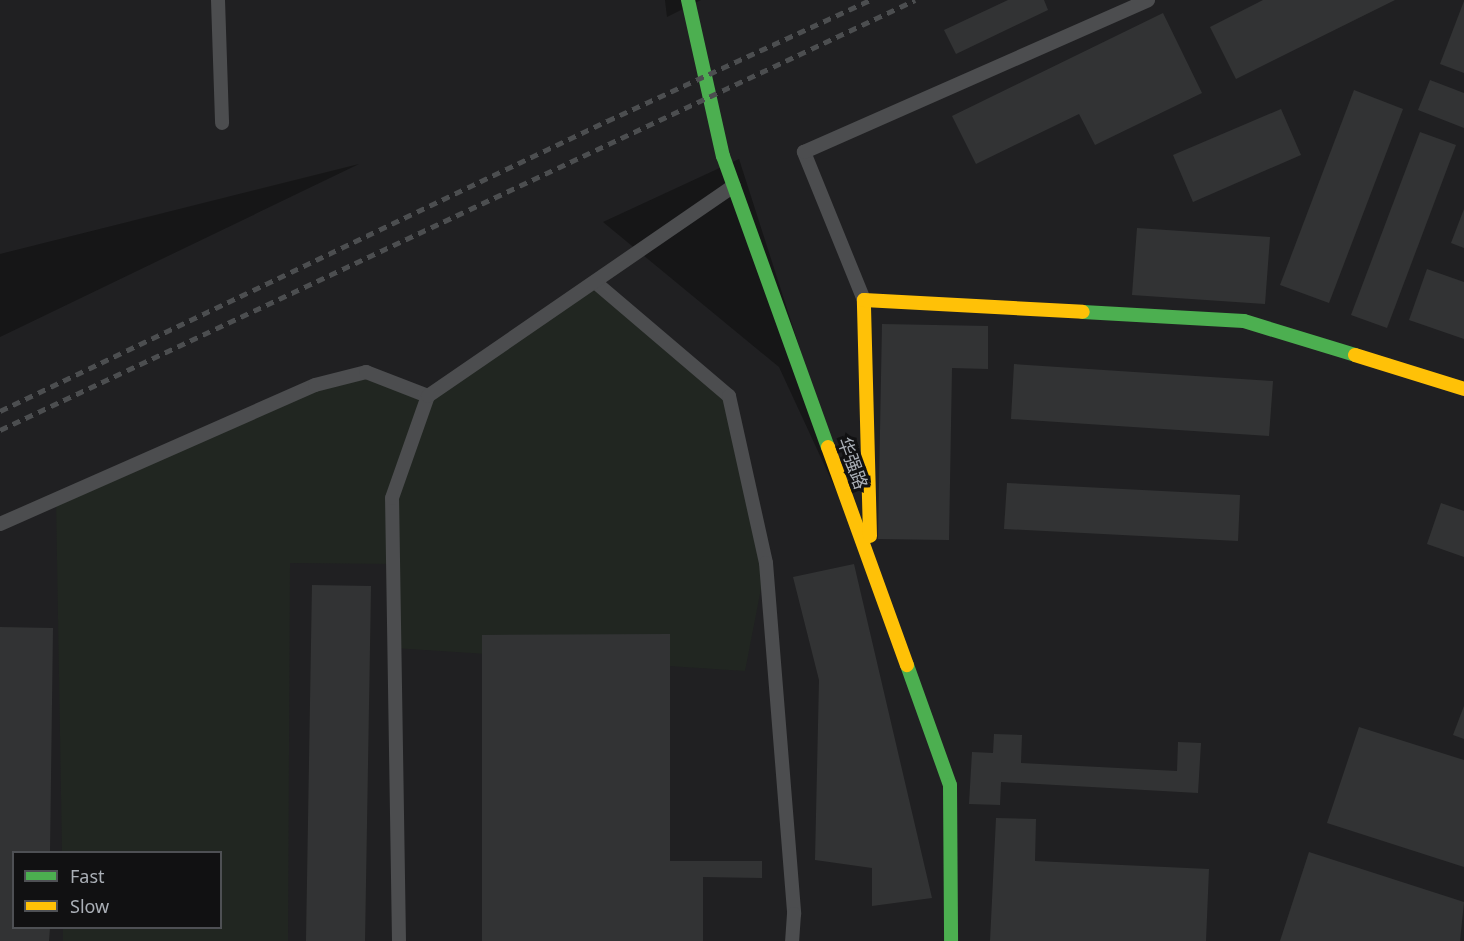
<!DOCTYPE html>
<meta charset="utf-8">
<style>
body{margin:0}
#map{position:relative;width:1464px;height:941px;overflow:hidden;background:#161617;font-family:"Noto Sans","Noto Sans SC",sans-serif}
div>[style]{position:absolute}
.built>*{inset:0;background:#202022}
.green>*{inset:0;background:#212621}
.building>*{inset:0;background:#323334}
.lane>*{height:14px;margin:-7px;padding:0 7px;transform-origin:7px;border-radius:7px;background:#4c4d4f}
.fast>*{height:14px;margin:-7px;padding:0 7px;transform-origin:7px;border-radius:7px;background:#4caf50}
.slow>*{height:14px;margin:-7px;padding:0 7px;transform-origin:7px;border-radius:7px;background:#ffc107}
.rail>*{height:4.5px;margin-top:-2.25px;transform-origin:0;background:repeating-linear-gradient(90deg,#4c4e50 0 8px,transparent 0 14px)}
span{translate:-50% -50%;white-space:nowrap;text-align:center;line-height:1.15;-webkit-text-stroke:6px #111112;paint-order:stroke}
.street-label{font-size:18px;color:#aaafb6}
.legend{position:absolute;left:12px;top:851px;width:210px;height:78px;box-sizing:border-box;background:#111112;border:2px solid #4e5054;margin:0;padding:8px 10px;list-style:none;font-size:18px;color:#aaafb6}
.legend li{display:flex;align-items:center;gap:12px;height:30px}
.legend b{width:30px;border:2px solid #4e5054}
</style>
<div id="map">
<div class="built">
<i style="clip-path:polygon(evenodd,0 0,665px 0,667px 17px,701px 0,1464px 0,1464px 941px,0 941px,0 337px,359px 164px,0 254px,0 0,739px 159px,866px 555px,779px 367px,603px 222px,739px 159px,0 0,14px 852px,220px 852px,220px 928px,14px 928px,14px 852px)"></i>
</div>
<div class="green">
<i style="clip-path:polygon(595px 282px,729px 396px,766px 563px,745px 671px,394px 648px,393px 564px,290px 563px,288px 941px,63px 941px,63px 928px,220px 928px,220px 852px,62px 852px,56px 499px,315px 385px,366px 372px,429px 396px)"></i>
</div>
<div class="building">
<i style="clip-path:polygon(1008px 0,1044px 0,1048px 10px,956px 54px,944px 30px)"></i>
<i style="clip-path:polygon(1263px 0,1395px 0,1236px 79px,1210px 27px)"></i>
<i style="clip-path:polygon(1464px 1px,1464px 73px,1440px 64px)"></i>
<i style="clip-path:polygon(1163px 13px,1202px 93px,1095px 145px,1079px 114px,976px 164px,952px 116px)"></i>
<i style="clip-path:polygon(1430px 80px,1464px 93px,1464px 128px,1418px 110px)"></i>
<i style="clip-path:polygon(1354px 90px,1403px 109px,1329px 303px,1280px 285px)"></i>
<i style="clip-path:polygon(1281px 109px,1301px 155px,1193px 202px,1173px 155px)"></i>
<i style="clip-path:polygon(1420px 132px,1456px 145px,1387px 328px,1351px 315px)"></i>
<i style="clip-path:polygon(1464px 209px,1464px 248px,1451px 243px)"></i>
<i style="clip-path:polygon(1137px 228px,1270px 237px,1265px 304px,1132px 295px)"></i>
<i style="clip-path:polygon(1427px 269px,1464px 282px,1464px 339px,1409px 320px)"></i>
<i style="clip-path:polygon(882px 324px,988px 326px,988px 369px,952px 368px,949px 540px,878px 539px)"></i>
<i style="clip-path:polygon(1014px 364px,1273px 381px,1269px 436px,1011px 419px)"></i>
<i style="clip-path:polygon(1007px 483px,1240px 495px,1238px 541px,1004px 529px)"></i>
<i style="clip-path:polygon(1441px 503px,1464px 511px,1464px 557px,1427px 544px)"></i>
<i style="clip-path:polygon(854px 564px,932px 898px,872px 906px,872px 868px,815px 860px,819px 680px,793px 577px)"></i>
<i style="clip-path:polygon(312px 585px,371px 586px,365px 941px,306px 941px)"></i>
<i style="clip-path:polygon(0 627px,53px 628px,50px 852px,14px 852px,14px 928px,50px 928px,49px 941px,0 941px)"></i>
<i style="clip-path:polygon(670px 634px,670px 861px,762px 861px,762px 878px,703px 877px,703px 941px,482px 941px,482px 635px)"></i>
<i style="clip-path:polygon(1464px 706px,1464px 739px,1453px 735px)"></i>
<i style="clip-path:polygon(1359px 727px,1464px 760px,1464px 867px,1327px 823px)"></i>
<i style="clip-path:polygon(994px 734px,1022px 735px,1021px 763px,1177px 771px,1178px 742px,1201px 743px,1198px 793px,1001px 782px,1000px 805px,969px 804px,972px 752px,993px 753px)"></i>
<i style="clip-path:polygon(996px 818px,1036px 819px,1035px 861px,1209px 869px,1206px 941px,990px 941px)"></i>
<i style="clip-path:polygon(1309px 852px,1464px 902px,1460px 941px,1280px 941px)"></i>
</div>
<div class="lane">
<i style="left:218px;top:0;width:123px;rotate:88.1deg"></i>
<i style="left:595px;top:282px;width:176px;rotate:40.4deg"></i>
<i style="left:729px;top:396px;width:171px;rotate:77.5deg"></i>
<i style="left:766px;top:563px;width:352px;rotate:85.4deg"></i>
<i style="left:794px;top:914px;width:27px;rotate:94deg"></i>
<i style="left:864px;top:300px;width:160px;rotate:-112.1deg"></i>
<i style="left:804px;top:152px;width:376px;rotate:-23.8deg"></i>
<i style="left:0;top:524px;width:344px;rotate:-23.8deg"></i>
<i style="left:315px;top:385px;width:53px;rotate:-14.3deg"></i>
<i style="left:366px;top:372px;width:66px;rotate:21.2deg"></i>
<i style="left:399px;top:941px;width:443px;rotate:-90.9deg"></i>
<i style="left:392px;top:498px;width:108px;rotate:-70.6deg"></i>
<i style="left:428px;top:396px;width:371px;rotate:-34.5deg"></i>
</div>
<div class="fast">
<i style="left:688px;top:0;width:160px;rotate:77.4deg"></i>
<i style="left:723px;top:156px;width:309px;rotate:70.2deg"></i>
<i style="left:1083px;top:312px;width:161px;rotate:3.2deg"></i>
<i style="left:1244px;top:321px;width:116px;rotate:17deg"></i>
<i style="left:907px;top:665px;width:127px;rotate:70.3deg"></i>
<i style="left:950px;top:785px;width:156px;rotate:89.6deg"></i>
</div>
<div class="slow">
<i style="left:1355px;top:355px;width:114px;rotate:17.3deg"></i>
<i style="left:828px;top:447px;width:232px;rotate:70.1deg"></i>
<i style="left:870px;top:536px;width:236px;rotate:-91.5deg"></i>
<i style="left:864px;top:300px;width:219px;rotate:3.1deg"></i>
</div>
<div class="rail">
<i style="left:0;top:411px;width:673px;rotate:-25.54deg"></i>
<i style="left:607px;top:121px;width:289px;rotate:-24.7deg"></i>
<i style="left:0;top:430px;width:1011px;rotate:-25.17deg"></i>
</div>
<div class="street-label">
<span style="left:853px;top:463px;rotate:70deg">华强路</span>
</div>
<ul class="legend">
<li><b style="height:8px;background:#4caf50"></b>Fast</li>
<li><b style="height:8px;background:#ffc107"></b>Slow</li>
</ul>
</div>
